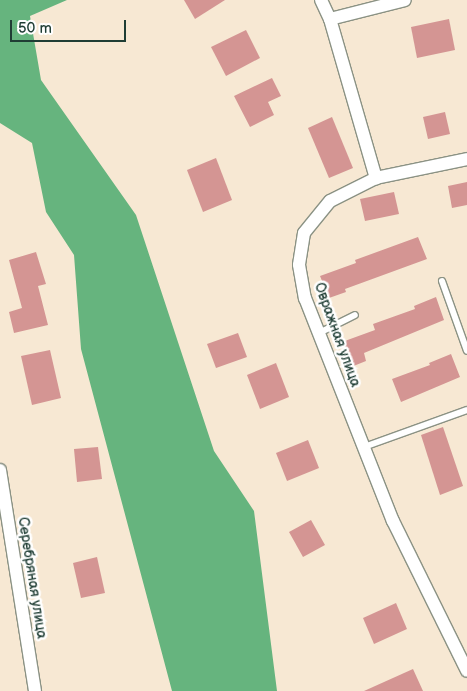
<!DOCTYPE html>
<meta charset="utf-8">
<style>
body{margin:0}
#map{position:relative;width:467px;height:691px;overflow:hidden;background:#f7e8d3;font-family:"Balsamiq Sans",sans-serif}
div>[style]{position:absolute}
.forest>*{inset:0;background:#66b47e}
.building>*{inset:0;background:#d49593}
.roads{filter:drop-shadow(1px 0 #8b9284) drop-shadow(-1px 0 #8b9284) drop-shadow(0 1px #8b9284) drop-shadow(0 -1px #8b9284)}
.service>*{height:6px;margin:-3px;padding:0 3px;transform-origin:3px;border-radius:3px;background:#fff}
.minor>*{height:12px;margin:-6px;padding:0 6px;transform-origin:6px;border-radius:6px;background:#fff}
span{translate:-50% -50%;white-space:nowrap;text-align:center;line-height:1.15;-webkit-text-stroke:5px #fff;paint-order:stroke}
.street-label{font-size:14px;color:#1f3d34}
.scale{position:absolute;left:10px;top:20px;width:116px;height:22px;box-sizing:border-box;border:2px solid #1f3d34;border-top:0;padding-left:6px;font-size:15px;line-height:18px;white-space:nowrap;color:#1f3d34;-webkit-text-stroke:4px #fff;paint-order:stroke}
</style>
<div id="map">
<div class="forest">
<i style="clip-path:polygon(0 0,67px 0,30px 16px,41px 80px,136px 215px,214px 451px,254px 511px,277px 691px,172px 691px,81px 349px,74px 255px,46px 212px,32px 143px,0 123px)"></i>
</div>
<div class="building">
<i style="clip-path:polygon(184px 0,225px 0,195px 19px)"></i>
<i style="clip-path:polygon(449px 19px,455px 50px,417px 58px,411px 27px)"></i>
<i style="clip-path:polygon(246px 30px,260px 58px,226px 76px,211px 47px)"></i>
<i style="clip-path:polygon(272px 78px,281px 96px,268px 102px,274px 115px,250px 127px,234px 96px)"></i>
<i style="clip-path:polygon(445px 112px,450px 134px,428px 139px,423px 117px)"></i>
<i style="clip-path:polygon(332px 117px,353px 168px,329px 178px,308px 128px)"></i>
<i style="clip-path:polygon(216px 158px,232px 200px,203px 212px,187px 170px)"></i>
<i style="clip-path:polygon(467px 182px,467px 205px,452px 208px,448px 186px)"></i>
<i style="clip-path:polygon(394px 192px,399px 214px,365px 221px,360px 199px)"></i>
<i style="clip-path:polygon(418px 237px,427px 259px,345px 289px,346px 292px,329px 298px,320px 276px,356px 263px,355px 260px)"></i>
<i style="clip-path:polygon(36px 252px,46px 284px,38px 286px,48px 325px,14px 333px,9px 312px,22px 308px,9px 260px)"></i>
<i style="clip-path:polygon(436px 297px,444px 320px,364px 353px,366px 361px,351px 367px,342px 342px,375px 330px,373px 324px,415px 309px,414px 306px)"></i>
<i style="clip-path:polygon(238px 333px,247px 357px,216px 368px,207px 344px)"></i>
<i style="clip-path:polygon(50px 350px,61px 398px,32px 405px,21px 356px)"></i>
<i style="clip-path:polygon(451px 354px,460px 377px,401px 402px,392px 379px,430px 365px,429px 363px)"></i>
<i style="clip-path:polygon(276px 363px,289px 397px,260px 409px,247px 375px)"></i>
<i style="clip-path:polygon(443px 427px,463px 486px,440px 495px,421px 435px)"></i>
<i style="clip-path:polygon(308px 440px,319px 468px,287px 481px,276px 453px)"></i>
<i style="clip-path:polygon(98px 447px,102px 479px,77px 482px,74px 449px)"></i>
<i style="clip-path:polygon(311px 520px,325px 545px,303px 557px,289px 532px)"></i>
<i style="clip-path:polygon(97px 557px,105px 593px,81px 598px,73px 563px)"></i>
<i style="clip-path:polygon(396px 603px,407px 629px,374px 644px,363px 618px)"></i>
<i style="clip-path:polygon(413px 669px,423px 691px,364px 691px)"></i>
</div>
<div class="roads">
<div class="service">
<i style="left:442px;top:281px;width:74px;rotate:70.3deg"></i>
<i style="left:319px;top:333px;width:40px;rotate:-26.6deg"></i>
<i style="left:364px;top:447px;width:109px;rotate:-19.8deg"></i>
</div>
<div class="minor">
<i style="left:321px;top:0;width:21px;rotate:65deg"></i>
<i style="left:330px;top:19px;width:166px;rotate:73.9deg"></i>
<i style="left:376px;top:178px;width:51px;rotate:153.4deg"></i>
<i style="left:330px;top:201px;width:41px;rotate:129.1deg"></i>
<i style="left:304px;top:233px;width:32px;rotate:99deg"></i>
<i style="left:299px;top:265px;width:34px;rotate:80deg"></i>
<i style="left:305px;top:298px;width:240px;rotate:68.5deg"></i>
<i style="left:393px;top:521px;width:167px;rotate:63.7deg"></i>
<i style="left:330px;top:19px;width:77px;rotate:-14.2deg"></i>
<i style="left:376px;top:178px;width:93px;rotate:-11.8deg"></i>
<i style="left:0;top:470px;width:224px;rotate:81deg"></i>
</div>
</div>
<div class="street-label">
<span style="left:337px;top:335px;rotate:70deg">Овражная улица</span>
<span style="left:32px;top:578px;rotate:81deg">Серебряная улица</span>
</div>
<div class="scale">50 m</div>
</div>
